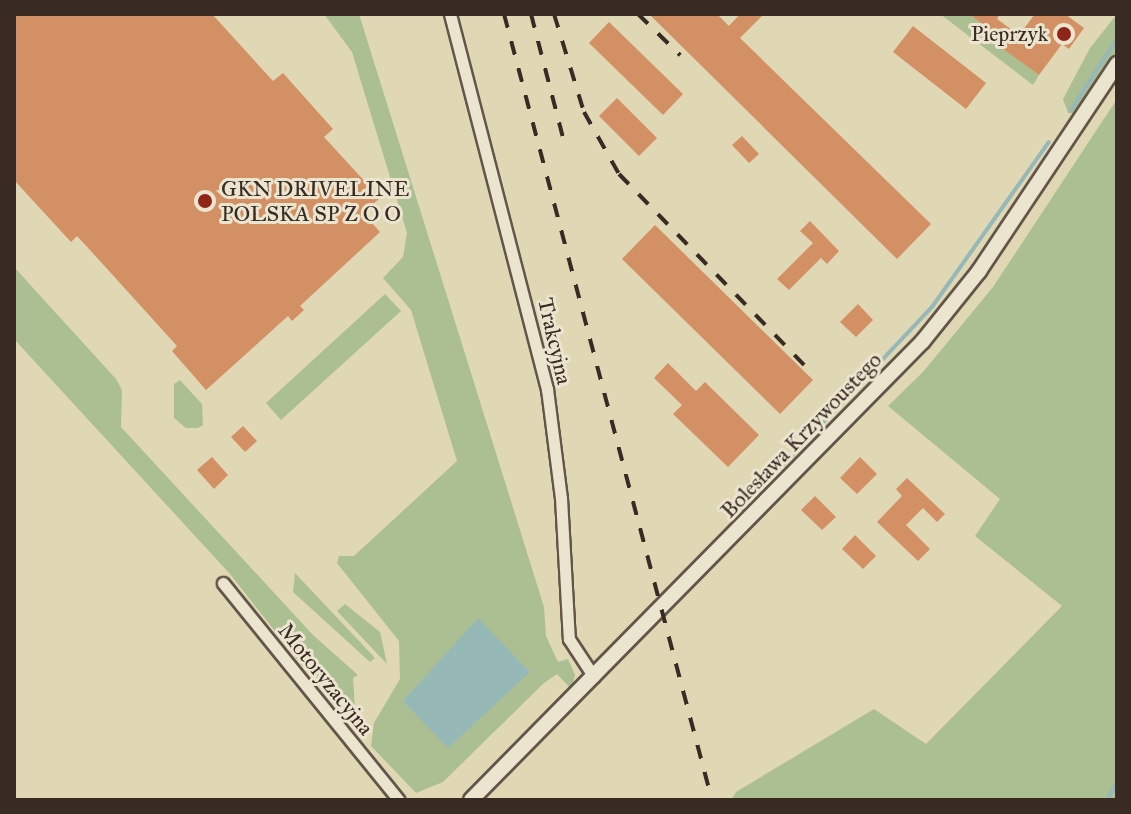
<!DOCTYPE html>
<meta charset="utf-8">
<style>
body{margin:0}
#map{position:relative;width:1131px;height:814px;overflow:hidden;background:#e0d7b5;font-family:"IM FELL Great Primer",serif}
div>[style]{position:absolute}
.green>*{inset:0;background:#acbf92}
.water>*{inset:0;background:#96b8b6}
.stream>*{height:4px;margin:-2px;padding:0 2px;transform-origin:2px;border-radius:2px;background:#96b8b6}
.building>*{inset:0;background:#d39064}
.roads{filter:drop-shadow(2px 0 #635548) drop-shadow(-2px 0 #635548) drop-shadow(0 2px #635548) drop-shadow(0 -2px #635548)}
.minor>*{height:11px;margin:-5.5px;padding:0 5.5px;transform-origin:5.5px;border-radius:5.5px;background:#ebe5cf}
.tertiary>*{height:14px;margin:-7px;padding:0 7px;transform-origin:7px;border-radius:7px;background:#ebe5cf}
.rail>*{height:4px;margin-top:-2px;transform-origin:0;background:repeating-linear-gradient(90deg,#392a24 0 14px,transparent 0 28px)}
.dots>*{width:22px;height:22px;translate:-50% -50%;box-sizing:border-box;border:4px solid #ebe5cf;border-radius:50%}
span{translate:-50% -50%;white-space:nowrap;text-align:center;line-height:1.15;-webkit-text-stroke:6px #ebe5cf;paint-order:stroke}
.poi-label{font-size:22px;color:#392a24}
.right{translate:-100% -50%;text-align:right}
.left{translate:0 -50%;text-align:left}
.street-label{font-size:22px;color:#392a24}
.frame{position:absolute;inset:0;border:16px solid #392a24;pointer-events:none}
</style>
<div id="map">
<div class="green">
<i style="clip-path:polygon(324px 14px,359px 14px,544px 607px,546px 636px,558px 662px,568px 659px,575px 675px,571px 689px,557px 674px,544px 683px,443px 782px,416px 793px,371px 746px,374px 723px,400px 679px,399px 641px,337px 563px,339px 556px,354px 556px,457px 461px,411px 310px,383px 278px,403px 257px,407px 233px,352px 52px)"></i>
<i style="clip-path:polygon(940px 14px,969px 14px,993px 32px,989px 38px,1039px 75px,1033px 85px)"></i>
<i style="clip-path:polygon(1117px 14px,1117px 51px,1075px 114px,1068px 113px,1063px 99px,1090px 48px)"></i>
<i style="clip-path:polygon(1117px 99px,1117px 800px,731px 800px,736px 792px,874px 709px,926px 744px,1062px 606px,975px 536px,1000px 499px,888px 406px,923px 372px,993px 287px)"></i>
<i style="clip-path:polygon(14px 267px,116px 379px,122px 390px,121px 427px,313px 635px,358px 675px,353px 678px,355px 707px,316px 683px,230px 574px,14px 339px)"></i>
<i style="clip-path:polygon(385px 294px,401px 311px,281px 420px,266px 403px)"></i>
<i style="clip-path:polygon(180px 380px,202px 404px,203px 425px,198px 428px,186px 428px,174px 418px,174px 384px)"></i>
<i style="clip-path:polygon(295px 573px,375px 658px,370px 662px,293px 592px)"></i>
<i style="clip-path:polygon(345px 604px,380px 632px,387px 664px,337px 611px)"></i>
</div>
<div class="water">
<i style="clip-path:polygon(478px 618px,530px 672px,448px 748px,403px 701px)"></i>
</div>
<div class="stream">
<i style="left:1071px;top:110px;width:85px;rotate:-57.1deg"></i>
<i style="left:783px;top:465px;width:217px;rotate:-46.7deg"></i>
<i style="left:932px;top:307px;width:202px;rotate:-54.7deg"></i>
<i style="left:1107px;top:800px;width:21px;rotate:-61deg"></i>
</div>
<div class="building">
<i style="clip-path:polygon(14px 14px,212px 14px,273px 81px,283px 73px,333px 129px,324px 137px,380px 198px,363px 213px,380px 232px,300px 306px,304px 310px,292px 321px,288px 316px,206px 390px,172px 351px,177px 346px,90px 250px,77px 236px,71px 242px,14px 180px)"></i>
<i style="clip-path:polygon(649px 14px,717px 14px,729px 26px,740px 14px,764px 14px,740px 38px,931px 224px,897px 259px)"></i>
<i style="clip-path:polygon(969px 14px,1000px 14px,997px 19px,1019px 35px,1035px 14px,1065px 14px,1084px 28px,1069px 49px,1062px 44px,1039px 75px,988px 38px,993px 32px)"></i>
<i style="clip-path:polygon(609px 22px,683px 94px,663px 115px,589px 43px)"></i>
<i style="clip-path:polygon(913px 26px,986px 83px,966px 109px,893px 52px)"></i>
<i style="clip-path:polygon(617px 98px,657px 138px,639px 156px,599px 116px)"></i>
<i style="clip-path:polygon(742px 136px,759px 154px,749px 163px,732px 145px)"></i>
<i style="clip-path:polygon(810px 221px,839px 251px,827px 264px,821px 258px,789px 290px,777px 279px,813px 243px,800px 231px)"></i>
<i style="clip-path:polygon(655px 225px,813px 380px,780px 414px,622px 259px)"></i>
<i style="clip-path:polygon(858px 304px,873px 320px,856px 337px,840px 322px)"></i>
<i style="clip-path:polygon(668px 363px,696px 391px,705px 382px,759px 435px,728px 467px,673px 414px,682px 405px,654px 378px)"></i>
<i style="clip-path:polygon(243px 426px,257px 441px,245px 452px,231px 437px)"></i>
<i style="clip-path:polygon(212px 457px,228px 475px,214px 489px,197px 470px)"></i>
<i style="clip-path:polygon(860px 457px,877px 474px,857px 494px,840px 478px)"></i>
<i style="clip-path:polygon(907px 478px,945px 514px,937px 522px,923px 508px,906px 525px,930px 549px,918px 561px,877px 522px,902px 496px,896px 489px)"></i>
<i style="clip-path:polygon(815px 496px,836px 517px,822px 530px,801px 510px)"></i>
<i style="clip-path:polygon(855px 535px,876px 556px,863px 569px,842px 549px)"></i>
</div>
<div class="roads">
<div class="minor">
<i style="left:450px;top:14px;width:387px;rotate:75.5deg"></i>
<i style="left:547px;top:389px;width:110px;rotate:82.7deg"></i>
<i style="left:561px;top:498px;width:141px;rotate:86.8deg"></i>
<i style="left:569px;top:639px;width:45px;rotate:56.7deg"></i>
<i style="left:223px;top:583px;width:279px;rotate:51deg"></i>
</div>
<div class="tertiary">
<i style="left:471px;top:800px;width:644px;rotate:-45.44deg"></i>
<i style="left:923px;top:341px;width:90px;rotate:-51.3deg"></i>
<i style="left:979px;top:271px;width:249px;rotate:-56.3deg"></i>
</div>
</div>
<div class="rail">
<i style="left:504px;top:14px;width:813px;rotate:75.18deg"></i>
<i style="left:531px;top:14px;width:132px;rotate:75.5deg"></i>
<i style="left:554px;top:14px;width:102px;rotate:73deg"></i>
<i style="left:584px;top:112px;width:71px;rotate:60.6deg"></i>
<i style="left:619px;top:174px;width:277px;rotate:45.9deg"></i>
<i style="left:638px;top:14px;width:59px;rotate:44.3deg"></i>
</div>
<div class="dots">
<i style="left:1064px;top:34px;background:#8f2418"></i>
<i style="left:205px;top:201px;background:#8f2418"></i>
</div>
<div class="poi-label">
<span class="right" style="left:1048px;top:34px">Pieprzyk</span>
<span class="left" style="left:221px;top:201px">GKN DRIVELINE<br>POLSKA SP Z O O</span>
</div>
<div class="street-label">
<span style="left:555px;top:341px;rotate:77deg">Trakcyjna</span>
<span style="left:801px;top:435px;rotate:-46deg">Bolesława Krzywoustego</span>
<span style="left:326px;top:679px;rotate:51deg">Motoryzacyjna</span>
</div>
<div class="frame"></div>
</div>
